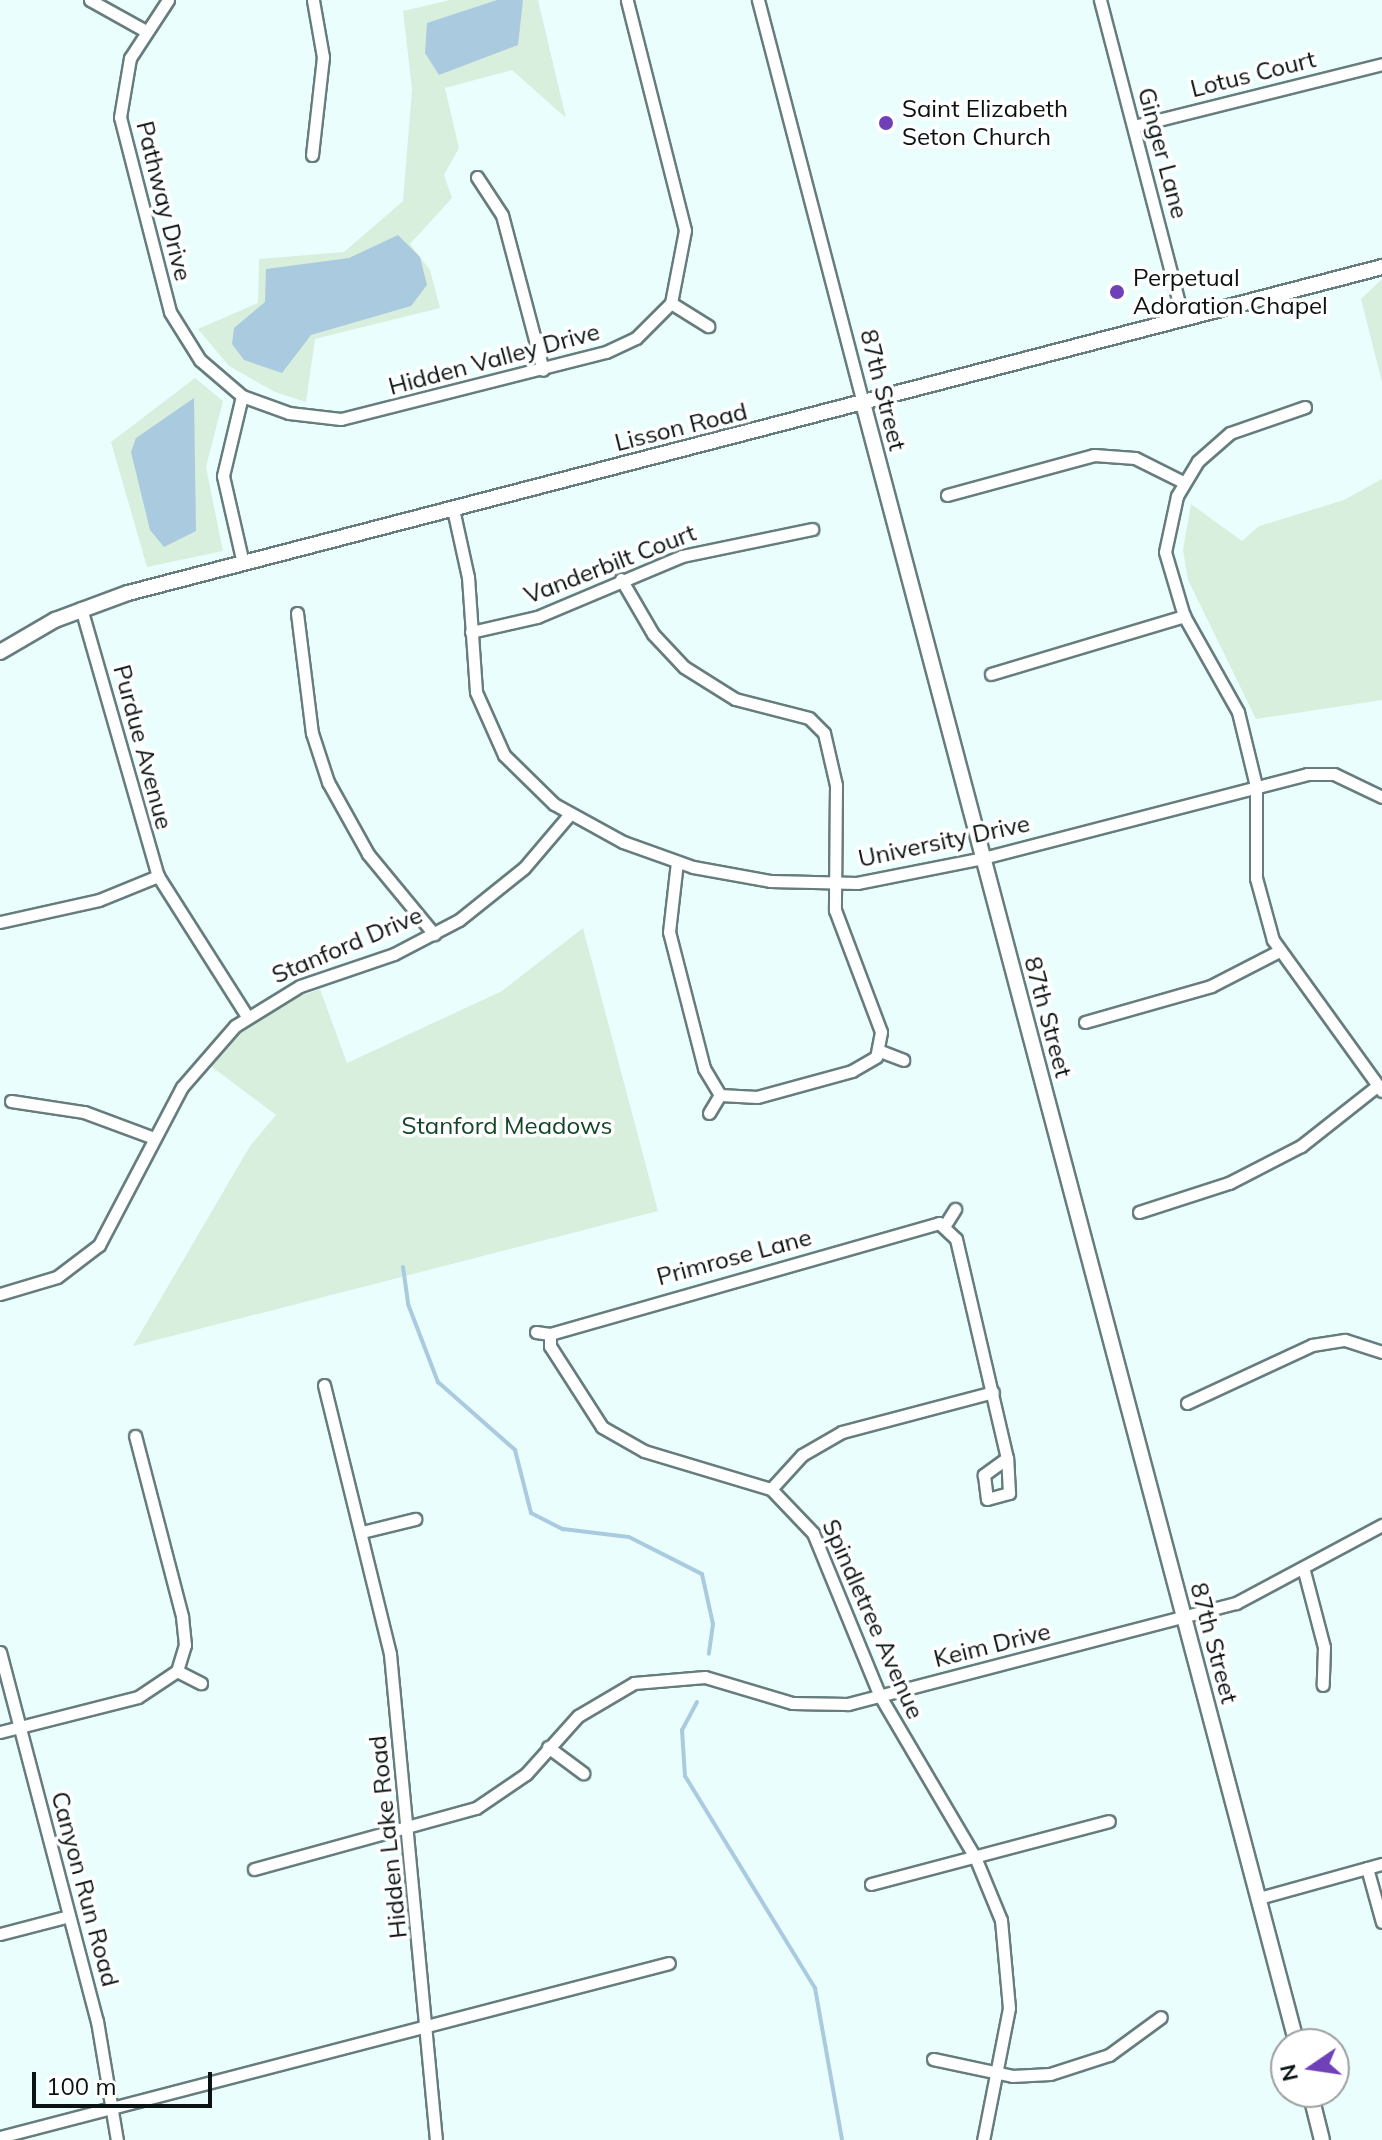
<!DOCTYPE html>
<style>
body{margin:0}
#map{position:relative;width:1382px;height:2140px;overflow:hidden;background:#ebfefe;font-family:Mulish,sans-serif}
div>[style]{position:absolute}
.green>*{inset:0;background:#d8efde}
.water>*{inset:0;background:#aacadf}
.stream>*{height:4px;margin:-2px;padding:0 2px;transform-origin:2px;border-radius:2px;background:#aacadf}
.roads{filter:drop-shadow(2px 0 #677d7d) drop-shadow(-2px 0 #677d7d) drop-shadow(0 2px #677d7d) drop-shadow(0 -2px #677d7d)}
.minor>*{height:11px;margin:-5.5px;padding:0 5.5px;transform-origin:5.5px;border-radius:5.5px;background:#fff}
.tertiary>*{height:14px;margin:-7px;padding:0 7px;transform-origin:7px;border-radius:7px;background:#fff}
.dots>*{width:22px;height:22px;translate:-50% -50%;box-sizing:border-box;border:4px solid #fff;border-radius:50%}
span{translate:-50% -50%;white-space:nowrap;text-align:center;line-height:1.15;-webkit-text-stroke:7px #fff;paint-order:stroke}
.street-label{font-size:24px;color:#0a1212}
.poi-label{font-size:24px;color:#0a1212}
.left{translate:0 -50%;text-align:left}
.park-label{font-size:24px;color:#134628}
.north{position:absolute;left:1270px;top:2028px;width:80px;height:80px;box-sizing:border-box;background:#fff;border:2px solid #9da0a0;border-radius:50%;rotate:257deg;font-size:22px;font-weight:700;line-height:32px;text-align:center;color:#0a1212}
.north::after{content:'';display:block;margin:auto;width:28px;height:36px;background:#7040b8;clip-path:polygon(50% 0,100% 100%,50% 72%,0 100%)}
.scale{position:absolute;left:32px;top:2072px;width:180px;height:36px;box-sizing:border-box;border:4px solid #0a1212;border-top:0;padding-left:10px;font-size:24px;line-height:28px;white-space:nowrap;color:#0a1212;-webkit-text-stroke:6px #fff;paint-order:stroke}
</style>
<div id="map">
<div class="green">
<i style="clip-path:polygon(450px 0,538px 0,566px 118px,512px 70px,445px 88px,459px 148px,444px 175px,452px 198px,410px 244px,430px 270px,440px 308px,315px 339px,306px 402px,275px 392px,229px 366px,198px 329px,258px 303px,259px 259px,344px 252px,403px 201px,412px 89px,403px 11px)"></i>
<i style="clip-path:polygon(1382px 279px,1382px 382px,1361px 299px)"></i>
<i style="clip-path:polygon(195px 378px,223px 401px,206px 467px,223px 551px,147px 567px,111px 442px)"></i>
<i style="clip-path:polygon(1382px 479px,1382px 700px,1256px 719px,1188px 580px,1183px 550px,1191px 504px,1242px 541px,1259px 526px,1344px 500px)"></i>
<i style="clip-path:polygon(583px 928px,658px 1211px,133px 1346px,250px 1146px,276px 1115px,208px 1064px,228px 1042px,285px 1002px,320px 989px,347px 1063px,502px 991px)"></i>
</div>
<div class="water">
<i style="clip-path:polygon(497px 0,523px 0,518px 45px,439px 75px,425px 53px,427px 23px)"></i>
<i style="clip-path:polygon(398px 235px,420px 257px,427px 285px,411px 306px,311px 335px,282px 373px,244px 360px,232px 344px,234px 328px,265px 302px,266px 269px,349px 258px)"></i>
<i style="clip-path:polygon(194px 398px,196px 531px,164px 547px,150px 530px,131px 452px,136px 438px)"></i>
</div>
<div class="stream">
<i style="left:403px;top:1267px;width:37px;rotate:82deg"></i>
<i style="left:408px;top:1304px;width:84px;rotate:69deg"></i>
<i style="left:438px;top:1382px;width:103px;rotate:41.4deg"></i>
<i style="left:515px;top:1450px;width:65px;rotate:75.7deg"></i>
<i style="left:531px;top:1513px;width:36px;rotate:27deg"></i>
<i style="left:563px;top:1529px;width:66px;rotate:6.9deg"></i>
<i style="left:629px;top:1537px;width:82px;rotate:26.9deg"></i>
<i style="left:702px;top:1574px;width:51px;rotate:77.6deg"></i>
<i style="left:713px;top:1624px;width:30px;rotate:98deg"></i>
<i style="left:697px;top:1702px;width:32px;rotate:118deg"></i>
<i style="left:682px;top:1730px;width:46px;rotate:86.3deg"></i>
<i style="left:685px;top:1776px;width:249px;rotate:58.5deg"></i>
<i style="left:815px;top:1988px;width:154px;rotate:79.9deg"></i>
</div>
<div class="roads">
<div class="minor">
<i style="left:90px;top:0;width:62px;rotate:29.1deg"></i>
<i style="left:168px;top:0;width:69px;rotate:123.2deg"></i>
<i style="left:130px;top:58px;width:60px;rotate:99.6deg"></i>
<i style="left:120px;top:117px;width:201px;rotate:75.6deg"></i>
<i style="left:170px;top:312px;width:57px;rotate:58deg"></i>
<i style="left:200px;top:360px;width:55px;rotate:40.6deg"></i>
<i style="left:242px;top:396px;width:50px;rotate:19.9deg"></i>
<i style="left:289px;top:413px;width:52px;rotate:6.6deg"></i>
<i style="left:341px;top:419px;width:273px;rotate:-14.2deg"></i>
<i style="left:606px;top:352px;width:33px;rotate:-25deg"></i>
<i style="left:636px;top:338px;width:49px;rotate:-45deg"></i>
<i style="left:671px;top:303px;width:74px;rotate:-79.1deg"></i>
<i style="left:685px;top:230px;width:237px;rotate:-104.2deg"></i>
<i style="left:758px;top:0;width:416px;rotate:75.4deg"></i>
<i style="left:1100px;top:0;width:329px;rotate:75.4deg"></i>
<i style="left:1134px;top:126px;width:256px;rotate:-14deg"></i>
<i style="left:312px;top:155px;width:99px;rotate:-83.6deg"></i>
<i style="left:323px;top:57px;width:58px;rotate:-100deg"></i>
<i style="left:477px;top:177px;width:45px;rotate:56.7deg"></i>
<i style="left:502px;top:215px;width:160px;rotate:75.2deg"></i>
<i style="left:671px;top:303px;width:44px;rotate:31.9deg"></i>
<i style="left:242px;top:396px;width:82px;rotate:103.4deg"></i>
<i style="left:223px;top:476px;width:89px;rotate:77.1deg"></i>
<i style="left:1305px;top:407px;width:79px;rotate:160.9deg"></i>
<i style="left:1230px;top:433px;width:43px;rotate:138.8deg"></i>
<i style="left:1198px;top:461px;width:41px;rotate:121deg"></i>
<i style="left:1177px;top:496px;width:57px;rotate:102.1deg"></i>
<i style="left:1165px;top:552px;width:67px;rotate:73.5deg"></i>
<i style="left:1184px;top:616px;width:110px;rotate:60.6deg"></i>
<i style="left:1238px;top:712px;width:76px;rotate:76.3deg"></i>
<i style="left:1256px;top:786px;width:92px;rotate:90deg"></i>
<i style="left:1256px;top:878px;width:64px;rotate:74.7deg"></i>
<i style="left:1273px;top:940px;width:186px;rotate:54.2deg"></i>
<i style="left:947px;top:495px;width:152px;rotate:-15.2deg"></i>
<i style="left:1094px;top:455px;width:41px;rotate:4.2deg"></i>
<i style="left:1135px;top:458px;width:54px;rotate:26.6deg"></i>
<i style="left:453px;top:509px;width:70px;rotate:77.6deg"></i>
<i style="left:468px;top:577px;width:115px;rotate:86deg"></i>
<i style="left:476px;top:692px;width:69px;rotate:66deg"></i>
<i style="left:504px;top:755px;width:70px;rotate:44.4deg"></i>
<i style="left:554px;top:804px;width:79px;rotate:28.8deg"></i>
<i style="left:623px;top:842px;width:74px;rotate:19.7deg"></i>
<i style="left:693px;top:867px;width:78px;rotate:10.3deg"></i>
<i style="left:770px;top:881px;width:87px;rotate:1.3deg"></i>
<i style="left:857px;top:883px;width:128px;rotate:-11.2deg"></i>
<i style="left:983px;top:858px;width:335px;rotate:-14.5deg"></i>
<i style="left:1307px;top:774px;width:27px"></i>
<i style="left:1334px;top:774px;width:53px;rotate:25.6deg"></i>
<i style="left:621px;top:579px;width:64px;rotate:59.8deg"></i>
<i style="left:653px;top:634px;width:45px;rotate:46.8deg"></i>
<i style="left:684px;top:667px;width:60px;rotate:32.1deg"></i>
<i style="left:735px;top:699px;width:76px;rotate:14.4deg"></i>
<i style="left:809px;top:718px;width:21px;rotate:45deg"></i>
<i style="left:824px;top:733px;width:53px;rotate:77deg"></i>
<i style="left:836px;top:785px;width:125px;rotate:90.5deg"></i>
<i style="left:835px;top:910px;width:130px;rotate:69.3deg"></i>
<i style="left:881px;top:1032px;width:25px;rotate:101deg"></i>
<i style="left:876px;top:1057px;width:28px;rotate:150deg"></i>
<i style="left:852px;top:1071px;width:98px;rotate:164.7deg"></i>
<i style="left:757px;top:1097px;width:37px;rotate:-177deg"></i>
<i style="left:720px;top:1095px;width:31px;rotate:-121deg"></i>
<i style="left:704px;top:1068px;width:140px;rotate:-104.4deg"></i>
<i style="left:669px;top:932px;width:70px;rotate:-83.5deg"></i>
<i style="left:81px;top:608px;width:279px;rotate:74deg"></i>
<i style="left:158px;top:876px;width:166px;rotate:57.6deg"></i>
<i style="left:297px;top:613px;width:121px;rotate:82.9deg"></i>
<i style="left:312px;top:733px;width:52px;rotate:71.9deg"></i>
<i style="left:328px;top:782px;width:82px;rotate:60.9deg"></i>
<i style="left:368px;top:854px;width:104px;rotate:50.5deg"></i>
<i style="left:471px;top:632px;width:68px;rotate:-12.8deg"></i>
<i style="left:537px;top:617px;width:157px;rotate:-22.8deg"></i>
<i style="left:682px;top:556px;width:133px;rotate:-11.7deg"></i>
<i style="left:991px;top:674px;width:202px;rotate:-16.7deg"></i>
<i style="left:0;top:922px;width:101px;rotate:-12.5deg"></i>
<i style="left:99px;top:900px;width:64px;rotate:-22.1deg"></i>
<i style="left:1085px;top:1022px;width:131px;rotate:-15.9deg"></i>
<i style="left:1211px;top:986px;width:76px;rotate:-27.2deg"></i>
<i style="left:880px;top:1051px;width:25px;rotate:21deg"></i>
<i style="left:11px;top:1101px;width:74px;rotate:8.6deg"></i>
<i style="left:84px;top:1112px;width:75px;rotate:20.4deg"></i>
<i style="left:709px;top:1113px;width:21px;rotate:-59deg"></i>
<i style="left:1139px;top:1212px;width:95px;rotate:-17.9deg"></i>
<i style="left:1229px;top:1183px;width:81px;rotate:-27.2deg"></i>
<i style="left:1301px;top:1146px;width:97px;rotate:-38.3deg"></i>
<i style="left:945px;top:1225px;width:19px;rotate:-58deg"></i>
<i style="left:0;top:1294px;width:59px;rotate:-16.6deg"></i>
<i style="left:57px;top:1277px;width:53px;rotate:-37.3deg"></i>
<i style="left:99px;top:1245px;width:178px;rotate:-62.3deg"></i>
<i style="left:182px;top:1087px;width:81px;rotate:-49deg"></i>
<i style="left:235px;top:1026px;width:76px;rotate:-31.6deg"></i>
<i style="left:300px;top:986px;width:99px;rotate:-18.8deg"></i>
<i style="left:394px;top:954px;width:73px;rotate:-27.6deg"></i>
<i style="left:459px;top:920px;width:83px;rotate:-38.7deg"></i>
<i style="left:524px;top:868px;width:71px;rotate:-49.6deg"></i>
<i style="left:536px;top:1332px;width:14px;rotate:8deg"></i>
<i style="left:550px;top:1334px;width:405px;rotate:-15.9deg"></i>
<i style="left:939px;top:1223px;width:23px;rotate:43deg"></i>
<i style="left:956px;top:1239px;width:225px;rotate:76.9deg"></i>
<i style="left:1007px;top:1458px;width:29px;rotate:144deg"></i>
<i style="left:984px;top:1475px;width:24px;rotate:83deg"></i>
<i style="left:987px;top:1499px;width:23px;rotate:-15deg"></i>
<i style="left:1009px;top:1493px;width:35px;rotate:-93deg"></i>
<i style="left:550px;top:1334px;width:12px;rotate:90deg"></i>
<i style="left:550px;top:1346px;width:96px;rotate:57.3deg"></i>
<i style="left:602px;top:1427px;width:48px;rotate:29.7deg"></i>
<i style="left:644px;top:1451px;width:133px;rotate:16.7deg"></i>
<i style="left:771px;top:1489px;width:61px;rotate:46.3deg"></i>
<i style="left:813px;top:1533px;width:176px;rotate:67.7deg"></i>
<i style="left:880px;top:1696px;width:187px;rotate:59.5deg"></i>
<i style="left:975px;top:1857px;width:68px;rotate:67.6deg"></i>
<i style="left:1001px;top:1920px;width:88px;rotate:84.8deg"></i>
<i style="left:1009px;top:2008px;width:135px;rotate:101.1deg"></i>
<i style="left:324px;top:1385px;width:277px;rotate:76.2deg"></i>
<i style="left:390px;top:1654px;width:488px;rotate:84.6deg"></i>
<i style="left:1187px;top:1403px;width:138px;rotate:-24.9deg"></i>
<i style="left:1312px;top:1345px;width:33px;rotate:-9deg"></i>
<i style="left:1345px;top:1340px;width:39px;rotate:18deg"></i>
<i style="left:771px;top:1489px;width:46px;rotate:-47.6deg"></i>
<i style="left:802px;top:1455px;width:46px;rotate:-29.9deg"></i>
<i style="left:842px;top:1432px;width:156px;rotate:-14.8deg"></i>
<i style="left:362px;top:1532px;width:55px;rotate:-13.8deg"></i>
<i style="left:1304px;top:1571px;width:79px;rotate:75.3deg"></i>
<i style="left:1324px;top:1647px;width:38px;rotate:92deg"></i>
<i style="left:0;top:1652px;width:382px;rotate:75.3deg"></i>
<i style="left:97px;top:2021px;width:121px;rotate:80.5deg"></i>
<i style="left:177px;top:1671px;width:27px;rotate:27deg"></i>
<i style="left:0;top:1732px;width:142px;rotate:-14.2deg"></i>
<i style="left:138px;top:1697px;width:47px;rotate:-33.7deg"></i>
<i style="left:177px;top:1671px;width:27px;rotate:-73deg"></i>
<i style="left:185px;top:1645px;width:29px;rotate:-96deg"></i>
<i style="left:182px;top:1616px;width:186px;rotate:-104.6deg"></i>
<i style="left:548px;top:1747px;width:44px;rotate:36.6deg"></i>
<i style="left:1367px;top:1868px;width:56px;rotate:74.5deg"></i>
<i style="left:254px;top:1869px;width:230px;rotate:-15.4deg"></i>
<i style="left:476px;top:1808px;width:60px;rotate:-34.2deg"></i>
<i style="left:526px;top:1774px;width:78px;rotate:-48.1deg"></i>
<i style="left:578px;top:1716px;width:65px;rotate:-30.5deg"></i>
<i style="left:634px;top:1683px;width:71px;rotate:-4.8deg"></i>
<i style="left:705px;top:1677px;width:91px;rotate:16.6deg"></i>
<i style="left:792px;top:1703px;width:56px;rotate:1deg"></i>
<i style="left:848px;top:1704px;width:401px;rotate:-14.6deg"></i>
<i style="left:1236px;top:1603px;width:166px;rotate:-28.1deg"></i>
<i style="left:871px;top:1884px;width:246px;rotate:-14.8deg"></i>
<i style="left:1259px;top:1898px;width:128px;rotate:-15.5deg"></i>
<i style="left:0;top:1934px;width:71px;rotate:-14.6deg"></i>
<i style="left:933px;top:2059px;width:81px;rotate:12.1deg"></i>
<i style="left:1012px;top:2076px;width:38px;rotate:-3deg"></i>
<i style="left:1050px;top:2074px;width:62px;rotate:-17.9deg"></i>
<i style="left:1109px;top:2055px;width:64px;rotate:-36.2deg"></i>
<i style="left:0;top:2137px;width:691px;rotate:-14.58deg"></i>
</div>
<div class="tertiary">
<i style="left:863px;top:403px;width:1697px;rotate:75.19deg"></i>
<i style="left:0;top:652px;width:64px;rotate:-30.2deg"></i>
<i style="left:55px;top:620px;width:78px;rotate:-20.3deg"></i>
<i style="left:128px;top:593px;width:1296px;rotate:-14.57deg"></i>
<i style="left:1310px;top:2092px;width:49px;rotate:76deg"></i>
</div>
</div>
<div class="dots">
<i style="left:886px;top:123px;background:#7040b8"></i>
<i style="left:1117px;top:292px;background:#7040b8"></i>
</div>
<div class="street-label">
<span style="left:1253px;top:74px;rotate:-14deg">Lotus Court</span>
<span style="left:1163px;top:153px;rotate:75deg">Ginger Lane</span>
<span style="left:164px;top:201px;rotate:76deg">Pathway Drive</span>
<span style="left:494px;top:359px;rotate:-15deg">Hidden Valley Drive</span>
<span style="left:883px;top:390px;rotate:76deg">87th Street</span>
<span style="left:681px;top:427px;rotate:-14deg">Lisson Road</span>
<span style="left:610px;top:564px;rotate:-21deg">Vanderbilt Court</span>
<span style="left:143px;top:747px;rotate:75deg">Purdue Avenue</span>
<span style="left:944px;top:841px;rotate:-12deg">University Drive</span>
<span style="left:347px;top:945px;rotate:-23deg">Stanford Drive</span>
<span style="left:1048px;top:1017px;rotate:75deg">87th Street</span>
<span style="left:734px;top:1257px;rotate:-15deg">Primrose Lane</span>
<span style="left:873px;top:1619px;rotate:66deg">Spindletree Avenue</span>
<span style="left:1214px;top:1643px;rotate:75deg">87th Street</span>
<span style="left:992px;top:1645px;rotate:-14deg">Keim Drive</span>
<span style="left:388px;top:1837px;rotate:-96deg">Hidden Lake Road</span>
<span style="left:85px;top:1889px;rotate:75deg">Canyon Run Road</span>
</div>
<div class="poi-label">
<span class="left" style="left:902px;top:123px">Saint Elizabeth<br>Seton Church</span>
<span class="left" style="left:1133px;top:292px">Perpetual<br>Adoration Chapel</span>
</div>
<div class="park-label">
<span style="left:507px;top:1126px">Stanford Meadows</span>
</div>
<div class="north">N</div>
<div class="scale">100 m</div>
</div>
